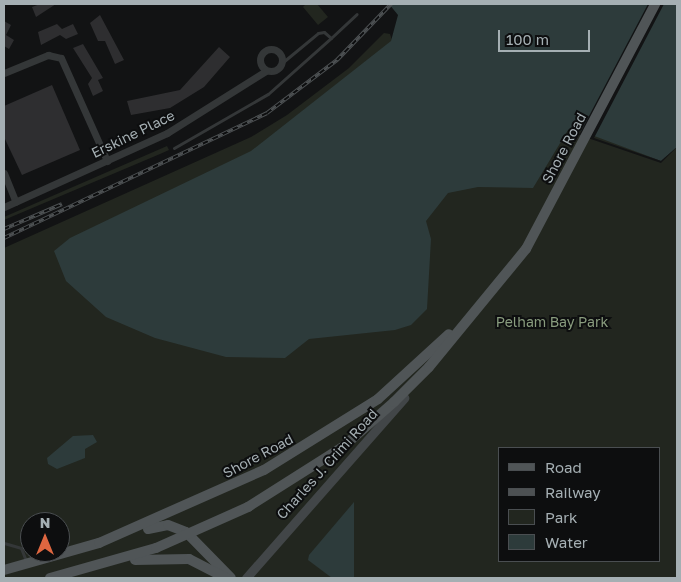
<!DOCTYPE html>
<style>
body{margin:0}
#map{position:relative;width:681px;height:582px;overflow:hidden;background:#121314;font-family:"Golos Text",sans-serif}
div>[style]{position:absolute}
.green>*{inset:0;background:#22261f}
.water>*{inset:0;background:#2d3b3b}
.pier>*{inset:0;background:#121314}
.building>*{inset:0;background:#2e2e30}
.lane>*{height:3px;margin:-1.5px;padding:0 1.5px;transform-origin:1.5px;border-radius:1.5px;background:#343738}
.street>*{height:7px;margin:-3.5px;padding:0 3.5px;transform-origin:3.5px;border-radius:3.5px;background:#343738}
.street>.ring{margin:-3.5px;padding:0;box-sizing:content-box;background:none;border:7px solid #343738;border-radius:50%}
.secondary>*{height:9px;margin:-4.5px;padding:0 4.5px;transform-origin:4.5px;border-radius:4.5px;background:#424648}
.primary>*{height:10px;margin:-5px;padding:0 5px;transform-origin:5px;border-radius:5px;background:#505557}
.rail>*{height:4px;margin-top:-2px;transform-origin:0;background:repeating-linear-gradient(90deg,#0d0e0f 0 5.5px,#4d5153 0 11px);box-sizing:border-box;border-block:1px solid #4d5153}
span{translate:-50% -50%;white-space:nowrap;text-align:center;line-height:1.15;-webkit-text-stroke:4px #0d0e0f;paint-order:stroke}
.street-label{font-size:14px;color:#a5afb3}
.park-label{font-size:14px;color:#899c7e}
.frame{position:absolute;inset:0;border:5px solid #a5afb3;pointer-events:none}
.legend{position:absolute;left:498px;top:447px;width:162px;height:115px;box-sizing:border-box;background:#0d0e0f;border:1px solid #4a4e51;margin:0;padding:6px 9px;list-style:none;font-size:15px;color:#a5afb3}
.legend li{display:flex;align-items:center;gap:10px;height:25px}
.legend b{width:25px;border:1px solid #4a4e51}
.north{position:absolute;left:20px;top:512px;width:50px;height:50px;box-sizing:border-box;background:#0d0e0f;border:1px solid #4a4e51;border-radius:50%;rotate:0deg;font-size:14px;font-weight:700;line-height:20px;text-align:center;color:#a5afb3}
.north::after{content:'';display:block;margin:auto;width:18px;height:22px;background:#de6640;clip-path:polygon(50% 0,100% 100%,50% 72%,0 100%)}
.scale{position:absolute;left:498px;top:30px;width:92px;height:22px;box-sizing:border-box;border:2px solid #a5afb3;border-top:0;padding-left:6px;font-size:15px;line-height:18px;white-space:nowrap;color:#a5afb3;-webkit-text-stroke:4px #0d0e0f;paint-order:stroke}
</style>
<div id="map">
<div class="green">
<i style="clip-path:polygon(306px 4px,317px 4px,328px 17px,318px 25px,303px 7px)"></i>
<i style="clip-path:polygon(evenodd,399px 15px,467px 85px,661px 161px,677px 147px,677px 578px,4px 578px,4px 248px,251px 137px,287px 115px,349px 68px,384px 33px,390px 34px,392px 40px,399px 15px,500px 448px,660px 448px,660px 561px,500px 561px,500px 448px,399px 15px,30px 522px,60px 522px,60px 552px,30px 552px,30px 522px)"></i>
<i style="clip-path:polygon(167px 146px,169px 150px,160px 154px,4px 220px,4px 217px)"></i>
</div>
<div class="water">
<i style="clip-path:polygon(389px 4px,677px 4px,677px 147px,661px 161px,573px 128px,568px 130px,533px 188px,478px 187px,448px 193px,426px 221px,431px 239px,427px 309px,411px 325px,395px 330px,309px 339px,285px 358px,226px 357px,155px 338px,106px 317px,66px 281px,54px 251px,70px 238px,251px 151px,391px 41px,398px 15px)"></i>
<i style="clip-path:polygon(93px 435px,97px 442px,85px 449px,85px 458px,57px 469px,48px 464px,47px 458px,73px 436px)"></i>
<i style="clip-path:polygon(354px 502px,354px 578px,332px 578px,308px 560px,309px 555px)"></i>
</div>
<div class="pier">
<i style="clip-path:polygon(648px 4px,664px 4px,594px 138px,661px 161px,677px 147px,661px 163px,579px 135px)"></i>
</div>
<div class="building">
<i style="clip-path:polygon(40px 4px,56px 4px,36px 17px,32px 7px)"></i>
<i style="clip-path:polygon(100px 15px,124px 60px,115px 64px,105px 41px,98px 41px,90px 23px)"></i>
<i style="clip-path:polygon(4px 21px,11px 25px,6px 35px,14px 40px,9px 49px,4px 46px)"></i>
<i style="clip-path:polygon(57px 24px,62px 29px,73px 24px,78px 34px,66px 39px,60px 35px,41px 45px,38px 32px)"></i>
<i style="clip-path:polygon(83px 44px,103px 78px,98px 80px,103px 91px,93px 96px,88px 84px,92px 78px,73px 48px)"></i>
<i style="clip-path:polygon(219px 47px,230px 57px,204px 87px,170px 108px,131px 115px,127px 101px,180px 90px)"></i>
<i style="clip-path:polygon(52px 85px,80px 150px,22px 175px,4px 137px,4px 106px)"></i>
</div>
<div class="lane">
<i style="left:283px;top:62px;width:45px;rotate:-39.6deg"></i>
<i style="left:318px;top:33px;width:6px;rotate:-9deg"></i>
<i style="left:324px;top:32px;width:9px;rotate:41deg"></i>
<i style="left:331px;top:38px;width:35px;rotate:-43deg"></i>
<i style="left:174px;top:148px;width:108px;rotate:-29.9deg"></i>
<i style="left:268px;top:94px;width:84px;rotate:-41.6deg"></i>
<i style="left:4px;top:543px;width:18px;rotate:16deg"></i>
<i style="left:21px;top:548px;width:14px;rotate:69deg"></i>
</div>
<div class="street">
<i class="ring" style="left:260px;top:49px;width:15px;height:15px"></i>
<i style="left:4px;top:73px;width:48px;rotate:-22.2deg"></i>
<i style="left:48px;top:55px;width:13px;rotate:13deg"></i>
<i style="left:61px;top:58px;width:113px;rotate:65.9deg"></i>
<i style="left:4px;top:173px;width:31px;rotate:68deg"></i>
<i style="left:4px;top:207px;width:179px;rotate:-24.4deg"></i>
<i style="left:167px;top:133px;width:117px;rotate:-32.1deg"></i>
</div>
<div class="secondary">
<i style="left:246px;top:578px;width:240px;rotate:-48.7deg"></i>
</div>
<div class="primary">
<i style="left:148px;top:529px;width:20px;rotate:-11deg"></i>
<i style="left:168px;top:525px;width:19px;rotate:21deg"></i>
<i style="left:186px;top:532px;width:64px;rotate:45.6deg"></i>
<i style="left:135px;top:560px;width:54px;rotate:-1.1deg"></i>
<i style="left:189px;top:559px;width:42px;rotate:27.2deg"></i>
<i style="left:4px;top:570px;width:99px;rotate:-15.9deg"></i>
<i style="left:99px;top:543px;width:180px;rotate:-23.9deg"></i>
<i style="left:264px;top:470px;width:134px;rotate:-31.9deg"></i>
<i style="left:378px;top:399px;width:96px;rotate:-42.5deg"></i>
<i style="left:50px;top:578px;width:110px;rotate:-15.8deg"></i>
<i style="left:156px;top:548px;width:101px;rotate:-24deg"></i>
<i style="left:248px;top:507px;width:114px;rotate:-32.4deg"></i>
<i style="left:344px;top:446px;width:67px;rotate:-41.3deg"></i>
<i style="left:394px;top:402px;width:49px;rotate:-45deg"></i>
<i style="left:429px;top:367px;width:153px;rotate:-50.6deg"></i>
<i style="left:526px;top:249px;width:277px;rotate:-62.2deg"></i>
</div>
<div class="rail">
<i style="left:4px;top:229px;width:63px;rotate:-23.3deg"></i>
<i style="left:4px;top:238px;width:291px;rotate:-25.4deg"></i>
<i style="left:267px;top:113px;width:88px;rotate:-37.1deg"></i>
<i style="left:337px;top:60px;width:78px;rotate:-46deg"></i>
</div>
<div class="street-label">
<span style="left:133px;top:134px;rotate:-26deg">Erskine Place</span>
<span style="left:564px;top:148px;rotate:-62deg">Shore Road</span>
<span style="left:258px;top:456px;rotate:-28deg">Shore Road</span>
<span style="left:327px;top:464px;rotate:-48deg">Charles J. Crimi Road</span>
</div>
<div class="park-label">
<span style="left:552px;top:322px">Pelham Bay Park</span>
</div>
<div class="frame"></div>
<ul class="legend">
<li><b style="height:6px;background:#505557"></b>Road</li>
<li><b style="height:6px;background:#4d5153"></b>Railway</li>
<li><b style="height:14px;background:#22261f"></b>Park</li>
<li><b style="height:14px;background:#2d3b3b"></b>Water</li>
</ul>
<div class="north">N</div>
<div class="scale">100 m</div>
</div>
